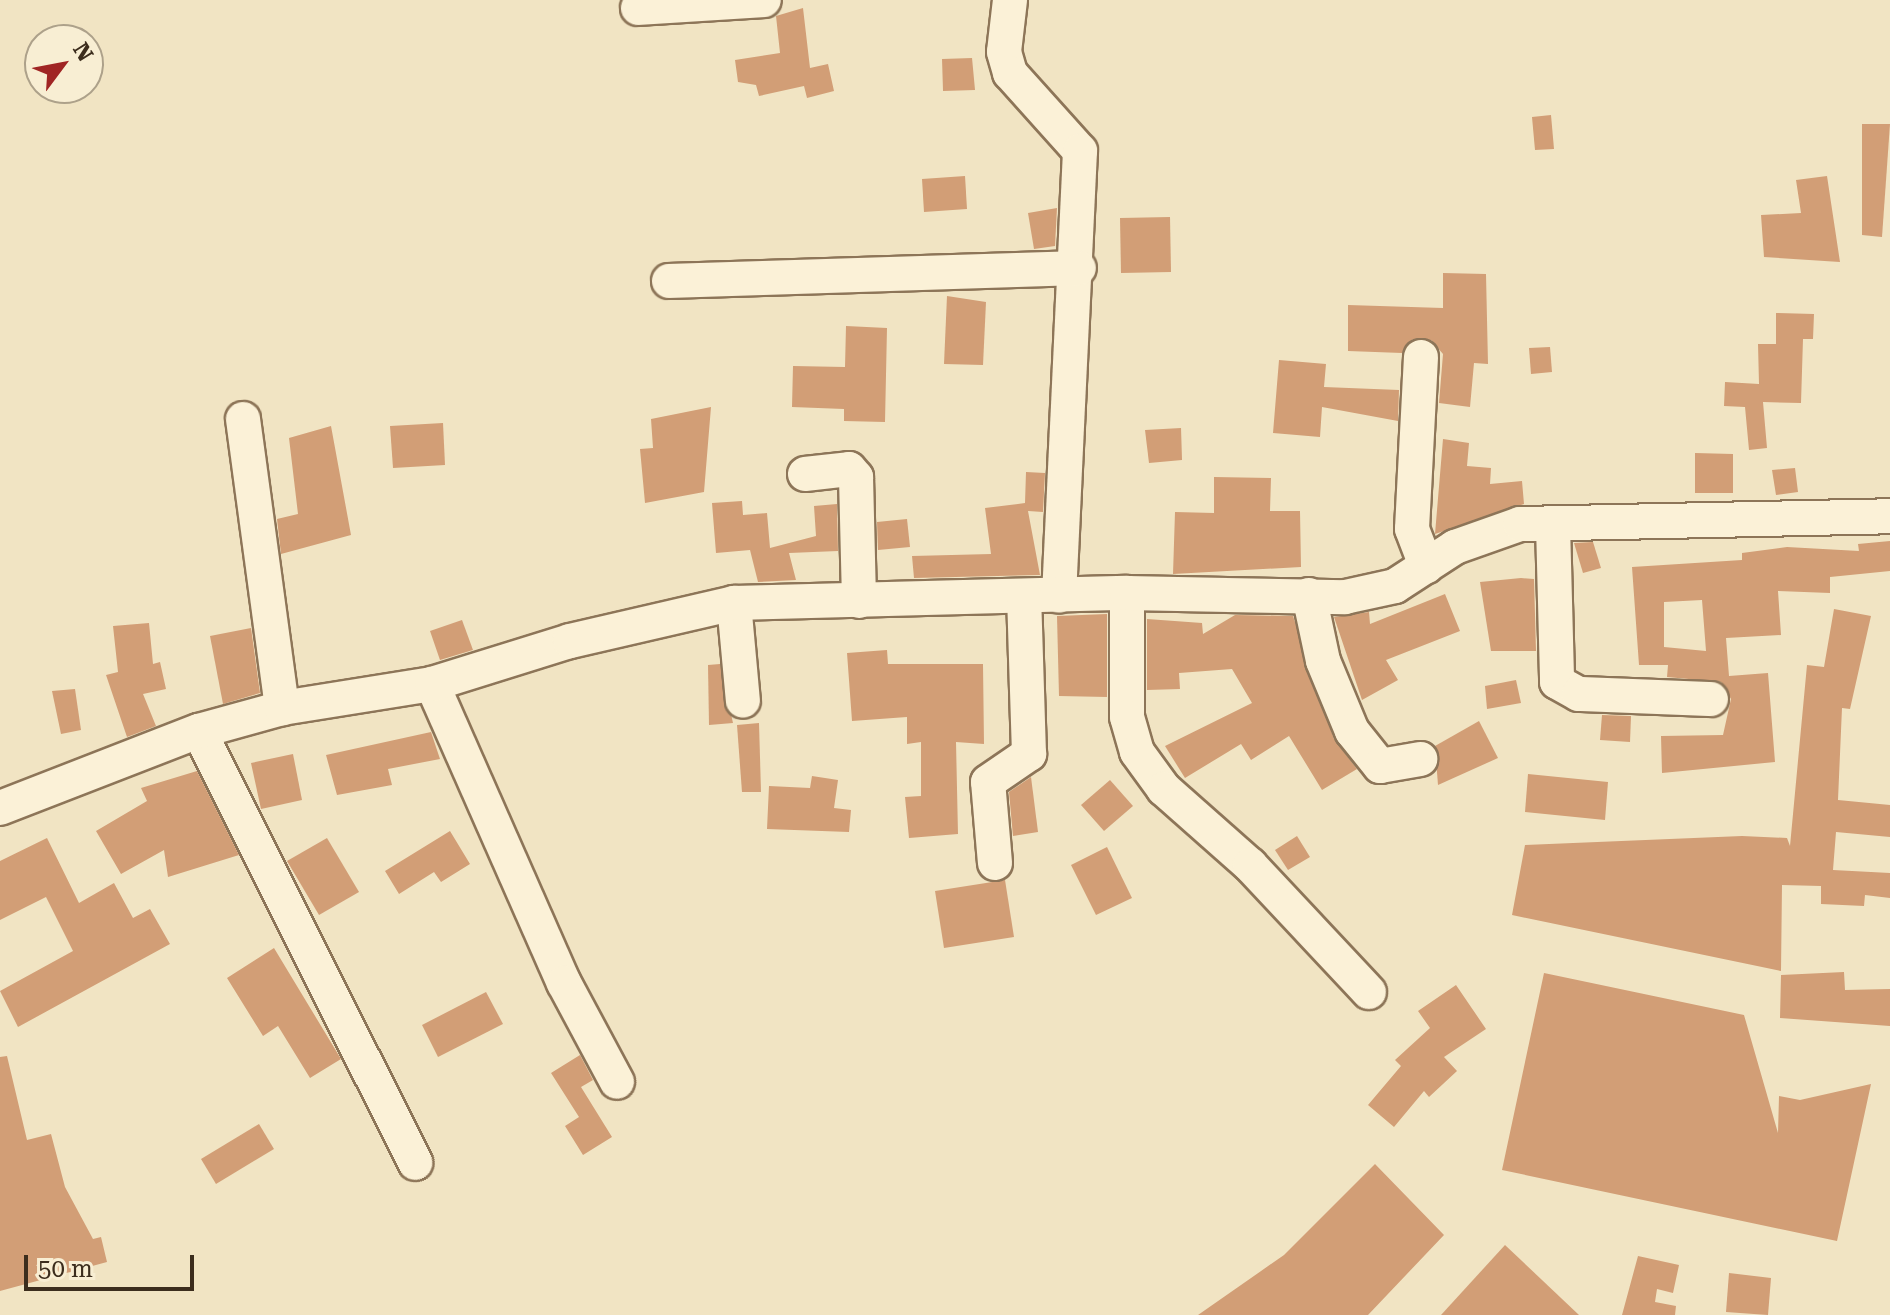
<!DOCTYPE html>
<style>
body{margin:0}
#map{position:relative;width:1890px;height:1315px;overflow:hidden;background:#f1e4c3;font-family:"Roboto Serif",serif}
div>[style]{position:absolute}
.building>*{inset:0;background:#d29e76}
.roads{filter:drop-shadow(2px 0 #8d7558) drop-shadow(-2px 0 #8d7558) drop-shadow(0 2px #8d7558) drop-shadow(0 -2px #8d7558)}
.minor>*{height:34px;margin:-17px;padding:0 17px;transform-origin:17px;border-radius:17px;background:#fbf1d7}
span{translate:-50% -50%;white-space:nowrap;text-align:center;line-height:1.15;-webkit-text-stroke:7px #f8eed3;paint-order:stroke}
.north{position:absolute;left:24px;top:24px;width:80px;height:80px;box-sizing:border-box;background:#f8eed3;border:2px solid #ada18a;border-radius:50%;rotate:58deg;font-size:22px;font-weight:700;line-height:32px;text-align:center;color:#3c2d1d}
.north::after{content:'';display:block;margin:auto;width:28px;height:36px;background:#a02524;clip-path:polygon(50% 0,100% 100%,50% 72%,0 100%)}
.scale{position:absolute;left:24px;top:1255px;width:170px;height:36px;box-sizing:border-box;border:4px solid #3c2d1d;border-top:0;padding-left:10px;font-size:24px;line-height:28px;white-space:nowrap;color:#3c2d1d;-webkit-text-stroke:6px #f8eed3;paint-order:stroke}
</style>
<div id="map">
<div class="building">
<i style="clip-path:polygon(803px 8px,810px 68px,828px 64px,834px 91px,807px 98px,804px 86px,759px 96px,756px 85px,738px 82px,735px 60px,780px 53px,776px 16px)"></i>
<i style="clip-path:polygon(972px 58px,975px 90px,943px 91px,942px 59px)"></i>
<i style="clip-path:polygon(1551px 115px,1554px 149px,1535px 150px,1532px 117px)"></i>
<i style="clip-path:polygon(1862px 124px,1890px 124px,1882px 237px,1862px 235px)"></i>
<i style="clip-path:polygon(965px 176px,967px 209px,924px 212px,922px 179px)"></i>
<i style="clip-path:polygon(1827px 176px,1840px 262px,1764px 257px,1761px 215px,1801px 213px,1796px 180px)"></i>
<i style="clip-path:polygon(1057px 208px,1055px 246px,1034px 249px,1028px 213px)"></i>
<i style="clip-path:polygon(1170px 217px,1171px 272px,1121px 273px,1120px 218px)"></i>
<i style="clip-path:polygon(1443px 273px,1486px 274px,1488px 364px,1474px 363px,1470px 407px,1439px 403px,1443px 354px,1431px 340px,1413px 339px,1402px 353px,1348px 351px,1348px 305px,1443px 308px)"></i>
<i style="clip-path:polygon(947px 296px,986px 302px,983px 365px,944px 364px)"></i>
<i style="clip-path:polygon(1776px 313px,1814px 314px,1813px 339px,1803px 339px,1801px 403px,1763px 402px,1767px 448px,1749px 450px,1745px 407px,1724px 406px,1725px 382px,1759px 384px,1758px 344px,1776px 344px)"></i>
<i style="clip-path:polygon(846px 326px,887px 328px,885px 422px,844px 421px,844px 409px,792px 407px,793px 366px,845px 367px)"></i>
<i style="clip-path:polygon(1550px 347px,1552px 372px,1531px 374px,1529px 348px)"></i>
<i style="clip-path:polygon(1279px 360px,1326px 364px,1324px 387px,1399px 390px,1398px 421px,1322px 407px,1320px 437px,1273px 433px)"></i>
<i style="clip-path:polygon(711px 407px,704px 492px,645px 503px,640px 449px,653px 448px,651px 419px)"></i>
<i style="clip-path:polygon(443px 423px,445px 465px,393px 468px,390px 426px)"></i>
<i style="clip-path:polygon(331px 426px,351px 535px,281px 554px,277px 519px,298px 514px,289px 438px)"></i>
<i style="clip-path:polygon(1181px 428px,1182px 460px,1149px 463px,1145px 430px)"></i>
<i style="clip-path:polygon(1443px 439px,1469px 443px,1467px 466px,1491px 468px,1490px 484px,1522px 481px,1524px 504px,1435px 534px)"></i>
<i style="clip-path:polygon(1695px 453px,1733px 454px,1733px 493px,1695px 493px)"></i>
<i style="clip-path:polygon(1795px 468px,1798px 492px,1776px 495px,1772px 470px)"></i>
<i style="clip-path:polygon(1026px 472px,1045px 473px,1043px 512px,1028px 511px,1040px 575px,914px 578px,912px 556px,991px 554px,985px 508px,1025px 503px)"></i>
<i style="clip-path:polygon(1214px 477px,1271px 478px,1270px 511px,1300px 511px,1301px 567px,1173px 574px,1175px 512px,1214px 513px)"></i>
<i style="clip-path:polygon(742px 501px,743px 515px,767px 513px,770px 548px,816px 536px,814px 506px,837px 504px,838px 551px,789px 553px,796px 580px,758px 582px,750px 550px,716px 553px,712px 503px)"></i>
<i style="clip-path:polygon(907px 519px,910px 547px,878px 550px,877px 522px)"></i>
<i style="clip-path:polygon(evenodd,1890px 541px,1890px 571px,1830px 577px,1830px 593px,1778px 591px,1781px 635px,1726px 638px,1729px 676px,1768px 673px,1775px 762px,1662px 773px,1661px 736px,1723px 735px,1731px 699px,1721px 682px,1667px 677px,1668px 665px,1639px 665px,1632px 567px,1742px 560px,1742px 553px,1787px 547px,1859px 551px,1858px 544px,1890px 541px,1702px 600px,1706px 651px,1664px 647px,1664px 602px,1702px 600px)"></i>
<i style="clip-path:polygon(1593px 542px,1601px 568px,1583px 573px,1574px 543px)"></i>
<i style="clip-path:polygon(1521px 578px,1534px 579px,1536px 651px,1491px 651px,1480px 582px)"></i>
<i style="clip-path:polygon(1445px 594px,1460px 631px,1386px 660px,1398px 680px,1362px 700px,1334px 617px,1369px 612px,1370px 624px)"></i>
<i style="clip-path:polygon(1834px 609px,1871px 616px,1850px 709px,1842px 708px,1838px 800px,1890px 805px,1890px 837px,1836px 832px,1833px 870px,1890px 873px,1890px 898px,1865px 895px,1864px 906px,1821px 904px,1821px 886px,1782px 885px,1781px 971px,1512px 915px,1525px 845px,1742px 836px,1787px 838px,1790px 846px,1807px 665px,1824px 667px)"></i>
<i style="clip-path:polygon(1107px 614px,1107px 697px,1059px 696px,1057px 616px)"></i>
<i style="clip-path:polygon(1235px 615px,1293px 616px,1334px 739px,1357px 769px,1322px 790px,1289px 736px,1251px 760px,1241px 744px,1185px 778px,1165px 746px,1252px 703px,1232px 669px,1179px 673px,1180px 689px,1147px 690px,1147px 619px,1202px 623px,1203px 634px)"></i>
<i style="clip-path:polygon(462px 620px,473px 650px,440px 660px,430px 631px)"></i>
<i style="clip-path:polygon(149px 623px,153px 664px,160px 662px,166px 689px,143px 694px,156px 726px,127px 737px,106px 675px,118px 672px,113px 626px)"></i>
<i style="clip-path:polygon(251px 628px,260px 693px,223px 704px,210px 636px)"></i>
<i style="clip-path:polygon(887px 650px,888px 664px,983px 664px,984px 744px,956px 742px,958px 834px,909px 838px,905px 797px,921px 796px,921px 742px,907px 744px,907px 717px,852px 721px,847px 653px)"></i>
<i style="clip-path:polygon(720px 664px,733px 723px,709px 725px,708px 665px)"></i>
<i style="clip-path:polygon(1516px 680px,1521px 703px,1487px 709px,1485px 686px)"></i>
<i style="clip-path:polygon(75px 689px,81px 730px,61px 734px,52px 691px)"></i>
<i style="clip-path:polygon(1602px 715px,1631px 716px,1630px 742px,1600px 740px)"></i>
<i style="clip-path:polygon(1479px 721px,1498px 758px,1438px 785px,1435px 746px)"></i>
<i style="clip-path:polygon(759px 723px,761px 792px,742px 792px,737px 725px)"></i>
<i style="clip-path:polygon(431px 732px,440px 759px,388px 769px,392px 785px,337px 795px,326px 755px)"></i>
<i style="clip-path:polygon(293px 754px,302px 800px,261px 809px,251px 763px)"></i>
<i style="clip-path:polygon(197px 771px,239px 855px,168px 877px,164px 850px,121px 874px,96px 831px,147px 801px,141px 788px)"></i>
<i style="clip-path:polygon(1528px 774px,1608px 782px,1605px 820px,1525px 812px)"></i>
<i style="clip-path:polygon(812px 776px,838px 780px,834px 808px,851px 810px,849px 832px,767px 829px,769px 786px,810px 788px)"></i>
<i style="clip-path:polygon(1031px 777px,1038px 832px,1013px 836px,1009px 792px)"></i>
<i style="clip-path:polygon(1110px 780px,1133px 806px,1104px 831px,1081px 805px)"></i>
<i style="clip-path:polygon(450px 831px,470px 864px,441px 882px,434px 872px,399px 894px,385px 871px)"></i>
<i style="clip-path:polygon(1297px 836px,1310px 857px,1288px 870px,1275px 850px)"></i>
<i style="clip-path:polygon(47px 838px,79px 903px,114px 883px,133px 918px,150px 909px,170px 944px,18px 1027px,0 991px,73px 951px,46px 897px,0 920px,0 861px)"></i>
<i style="clip-path:polygon(327px 838px,359px 892px,319px 915px,287px 861px)"></i>
<i style="clip-path:polygon(1107px 847px,1132px 898px,1096px 915px,1071px 865px)"></i>
<i style="clip-path:polygon(1005px 880px,1014px 937px,944px 948px,935px 891px)"></i>
<i style="clip-path:polygon(274px 948px,341px 1059px,310px 1078px,278px 1026px,263px 1036px,227px 978px)"></i>
<i style="clip-path:polygon(1844px 972px,1845px 990px,1890px 989px,1890px 1026px,1780px 1018px,1781px 975px)"></i>
<i style="clip-path:polygon(1544px 973px,1744px 1015px,1778px 1133px,1779px 1096px,1800px 1100px,1871px 1084px,1837px 1241px,1502px 1170px)"></i>
<i style="clip-path:polygon(1456px 985px,1486px 1029px,1444px 1057px,1457px 1071px,1429px 1097px,1424px 1091px,1394px 1127px,1368px 1105px,1401px 1066px,1395px 1060px,1430px 1028px,1418px 1011px)"></i>
<i style="clip-path:polygon(486px 992px,503px 1024px,438px 1057px,422px 1025px)"></i>
<i style="clip-path:polygon(580px 1055px,593px 1080px,581px 1087px,612px 1137px,583px 1155px,565px 1126px,579px 1117px,551px 1073px)"></i>
<i style="clip-path:polygon(7px 1056px,27px 1140px,51px 1134px,65px 1187px,93px 1239px,101px 1237px,107px 1262px,0 1291px,0 1057px)"></i>
<i style="clip-path:polygon(259px 1124px,274px 1149px,216px 1184px,201px 1159px)"></i>
<i style="clip-path:polygon(1375px 1164px,1444px 1235px,1368px 1315px,1198px 1315px,1284px 1255px)"></i>
<i style="clip-path:polygon(1505px 1245px,1579px 1315px,1441px 1315px)"></i>
<i style="clip-path:polygon(1638px 1256px,1679px 1265px,1673px 1293px,1657px 1289px,1655px 1302px,1676px 1306px,1675px 1315px,1622px 1315px)"></i>
<i style="clip-path:polygon(1729px 1273px,1771px 1278px,1768px 1315px,1726px 1312px)"></i>
</div>
<div class="roads">
<div class="minor">
<i style="left:1010px;top:0;width:52px;rotate:96.6deg"></i>
<i style="left:1004px;top:52px;width:22px;rotate:74deg"></i>
<i style="left:1010px;top:73px;width:105px;rotate:48.1deg"></i>
<i style="left:1080px;top:151px;width:445px;rotate:92.7deg"></i>
<i style="left:638px;top:8px;width:126px;rotate:-3.6deg"></i>
<i style="left:669px;top:281px;width:410px;rotate:-1.8deg"></i>
<i style="left:1421px;top:357px;width:172px;rotate:93deg"></i>
<i style="left:1412px;top:529px;width:40px;rotate:69deg"></i>
<i style="left:243px;top:419px;width:292px;rotate:82.3deg"></i>
<i style="left:805px;top:474px;width:44px;rotate:-6.5deg"></i>
<i style="left:849px;top:469px;width:11px;rotate:49deg"></i>
<i style="left:856px;top:477px;width:124px;rotate:88.6deg"></i>
<i style="left:1553px;top:525px;width:157px;rotate:88.5deg"></i>
<i style="left:1557px;top:682px;width:25px;rotate:29deg"></i>
<i style="left:1579px;top:694px;width:132px;rotate:2.2deg"></i>
<i style="left:1127px;top:593px;width:124px;rotate:90deg"></i>
<i style="left:1127px;top:717px;width:36px;rotate:74deg"></i>
<i style="left:1137px;top:752px;width:46px;rotate:53.9deg"></i>
<i style="left:1164px;top:789px;width:115px;rotate:41.5deg"></i>
<i style="left:1250px;top:865px;width:174px;rotate:46.9deg"></i>
<i style="left:1309px;top:595px;width:67px;rotate:78deg"></i>
<i style="left:1323px;top:661px;width:76px;rotate:67.5deg"></i>
<i style="left:1352px;top:731px;width:45px;rotate:51.3deg"></i>
<i style="left:1380px;top:766px;width:41px;rotate:-9.9deg"></i>
<i style="left:734px;top:603px;width:98px;rotate:84.8deg"></i>
<i style="left:432px;top:684px;width:327px;rotate:66.2deg"></i>
<i style="left:564px;top:983px;width:112px;rotate:61.8deg"></i>
<i style="left:199px;top:731px;width:483px;rotate:63.4deg"></i>
<i style="left:0;top:808px;width:213px;rotate:-21.2deg"></i>
<i style="left:199px;top:731px;width:86px;rotate:-15.5deg"></i>
<i style="left:282px;top:708px;width:152px;rotate:-9.1deg"></i>
<i style="left:432px;top:684px;width:145px;rotate:-17.3deg"></i>
<i style="left:570px;top:641px;width:168px;rotate:-13deg"></i>
<i style="left:734px;top:603px;width:393px;rotate:-1.5deg"></i>
<i style="left:1127px;top:593px;width:218px;rotate:1.1deg"></i>
<i style="left:1345px;top:597px;width:51px;rotate:-12.4deg"></i>
<i style="left:1395px;top:586px;width:72px;rotate:-33deg"></i>
<i style="left:1455px;top:547px;width:69px;rotate:-19.5deg"></i>
<i style="left:1520px;top:524px;width:370px;rotate:-1.2deg"></i>
<i style="left:995px;top:863px;width:81px;rotate:-94.9deg"></i>
<i style="left:988px;top:782px;width:50px;rotate:-34.3deg"></i>
<i style="left:1029px;top:754px;width:158px;rotate:-91.8deg"></i>
</div>
</div>
<div class="north">N</div>
<div class="scale">50 m</div>
</div>
